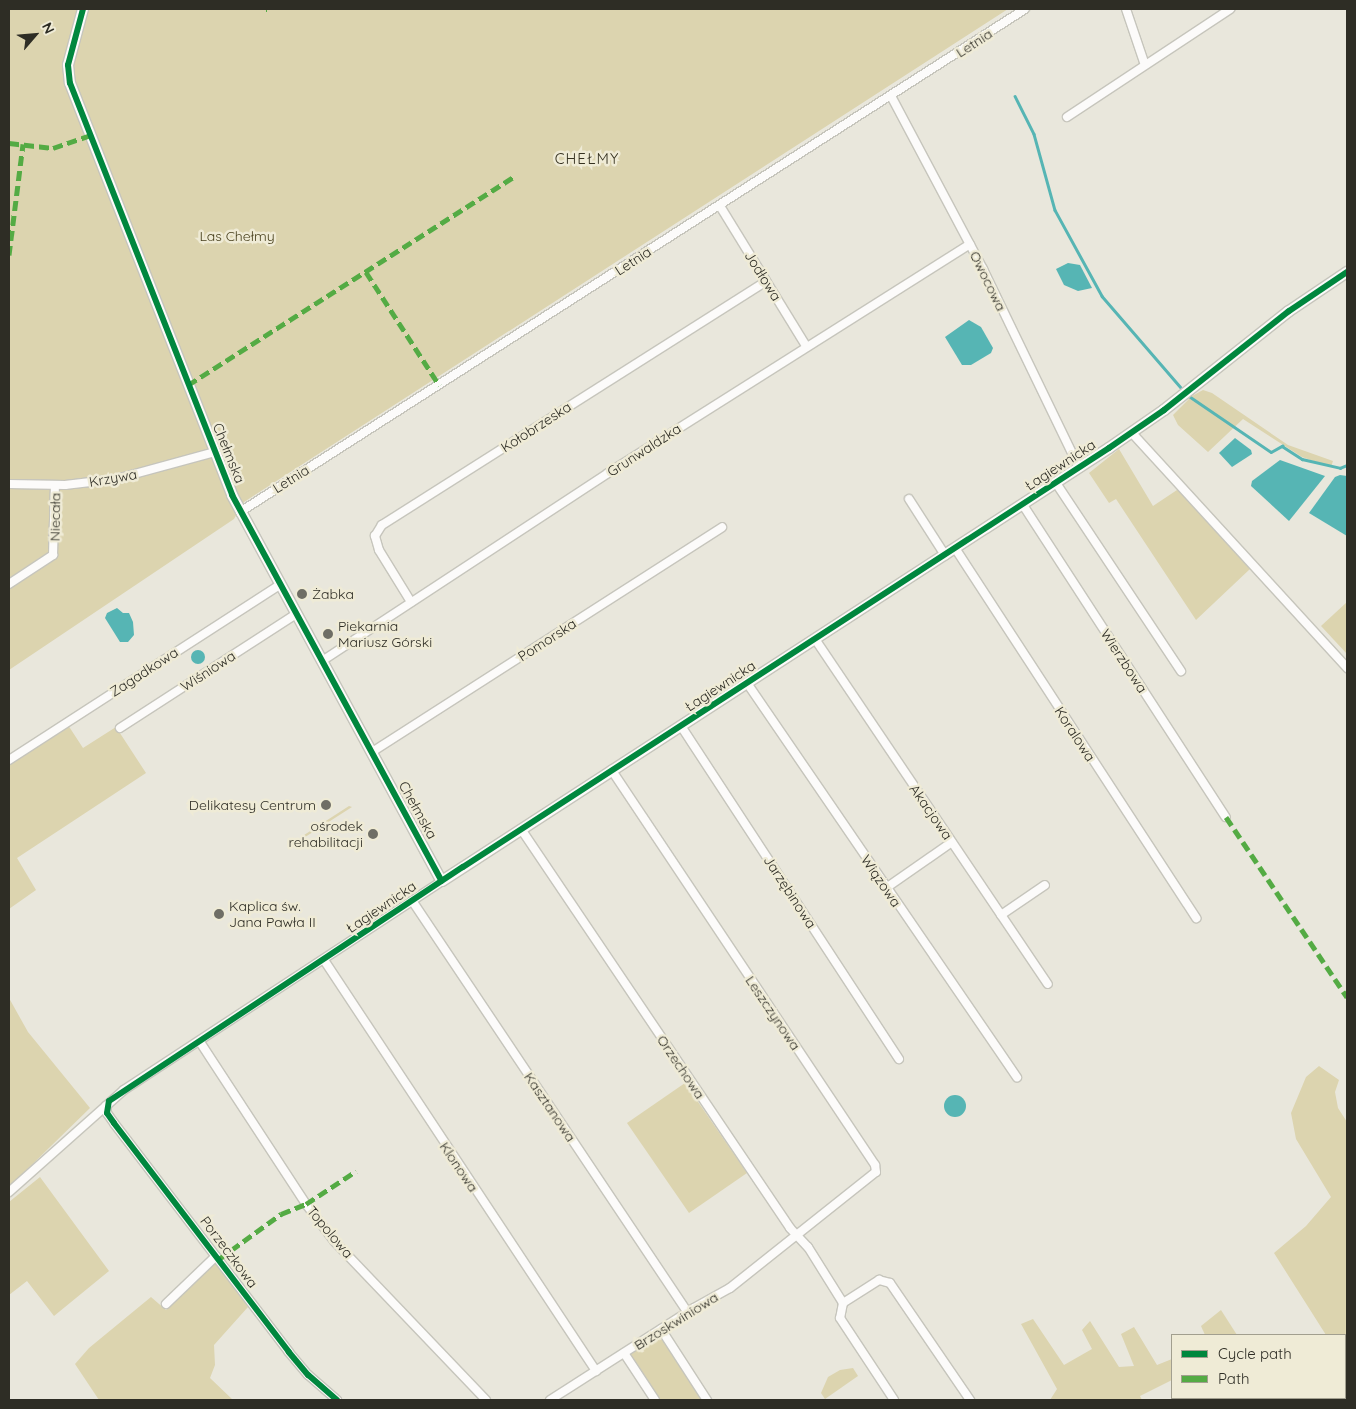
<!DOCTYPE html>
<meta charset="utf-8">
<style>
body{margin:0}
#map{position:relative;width:1356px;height:1409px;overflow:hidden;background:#e9e7dc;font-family:Quicksand,sans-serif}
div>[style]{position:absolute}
.green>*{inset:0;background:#dcd4af}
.water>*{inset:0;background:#56b5b4}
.round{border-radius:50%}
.stream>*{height:2.5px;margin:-1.25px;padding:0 1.25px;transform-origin:1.25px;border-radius:1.25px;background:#56b5b4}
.roads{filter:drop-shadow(1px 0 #c6c5bc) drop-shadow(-1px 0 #c6c5bc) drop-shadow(0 1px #c6c5bc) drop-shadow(0 -1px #c6c5bc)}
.minor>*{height:8px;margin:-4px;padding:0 4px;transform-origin:4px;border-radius:4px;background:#fcfbfa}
.tertiary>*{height:10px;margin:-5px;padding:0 5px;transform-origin:5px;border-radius:5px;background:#fcfbfa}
.quiet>*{height:5px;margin-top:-2.5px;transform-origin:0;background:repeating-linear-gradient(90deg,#54ab44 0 10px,transparent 0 15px)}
.cycleway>*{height:6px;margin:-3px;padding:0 3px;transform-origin:3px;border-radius:3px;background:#00873e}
.dots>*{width:14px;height:14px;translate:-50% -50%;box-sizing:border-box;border:2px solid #efebd6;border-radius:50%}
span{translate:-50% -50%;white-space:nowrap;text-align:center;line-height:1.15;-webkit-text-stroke:5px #efebd6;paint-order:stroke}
.street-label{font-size:14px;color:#2e2d25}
.park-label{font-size:14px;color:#48401d}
.poi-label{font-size:14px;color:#2e2d25}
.left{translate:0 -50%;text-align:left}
.right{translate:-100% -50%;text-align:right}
.neighbourhood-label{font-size:15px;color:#363221;letter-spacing:1px}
.frame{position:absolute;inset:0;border:10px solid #2e2d25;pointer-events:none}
.legend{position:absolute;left:1171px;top:1334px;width:175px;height:65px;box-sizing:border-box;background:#efebd6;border:1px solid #a29f8f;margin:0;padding:6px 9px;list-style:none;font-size:15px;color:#2e2d25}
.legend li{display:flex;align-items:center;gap:10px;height:25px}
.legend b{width:25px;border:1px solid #a29f8f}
.north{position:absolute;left:10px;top:10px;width:50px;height:50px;-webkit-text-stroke:4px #efebd6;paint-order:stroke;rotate:63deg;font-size:14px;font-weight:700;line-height:20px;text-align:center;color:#2e2d25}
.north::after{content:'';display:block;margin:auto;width:18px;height:22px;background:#2e2d25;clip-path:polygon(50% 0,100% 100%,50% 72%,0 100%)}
</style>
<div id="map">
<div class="green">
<i style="clip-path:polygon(9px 9px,1008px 9px,244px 502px,234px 519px,9px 670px)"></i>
<i style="clip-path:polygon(1203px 390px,1212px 393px,1288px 445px,1333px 461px,1331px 467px,1302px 457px,1243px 419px,1208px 452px,1178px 425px,1173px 415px,1192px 396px)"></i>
<i style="clip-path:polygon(1119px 449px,1153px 506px,1180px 488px,1250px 569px,1196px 620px,1116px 499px,1109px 503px,1089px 473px)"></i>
<i style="clip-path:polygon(1347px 602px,1347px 654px,1321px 626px)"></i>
<i style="clip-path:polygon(68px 725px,83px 748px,116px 727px,146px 773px,17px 858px,36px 890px,9px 909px,9px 764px)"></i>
<i style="clip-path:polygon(349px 806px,352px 807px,302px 839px,301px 837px)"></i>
<i style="clip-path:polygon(9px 998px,28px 1032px,90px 1108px,9px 1187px)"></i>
<i style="clip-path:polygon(1319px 1066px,1339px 1080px,1335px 1092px,1338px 1108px,1347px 1122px,1347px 1400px,1275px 1400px,1345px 1398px,1345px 1335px,1326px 1335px,1274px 1253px,1306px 1226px,1331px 1197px,1296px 1139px,1291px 1113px,1306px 1077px)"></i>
<i style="clip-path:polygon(685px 1083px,747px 1173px,689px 1213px,627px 1123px)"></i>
<i style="clip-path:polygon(40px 1177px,109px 1271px,54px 1316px,27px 1281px,9px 1295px,9px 1202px)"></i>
<i style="clip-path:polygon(214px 1261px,248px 1307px,214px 1345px,215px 1365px,210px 1378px,233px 1400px,99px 1400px,75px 1364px,89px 1348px,151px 1297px,166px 1310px)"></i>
<i style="clip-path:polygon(1221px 1310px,1237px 1335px,1205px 1335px,1201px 1326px)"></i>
<i style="clip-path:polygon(1033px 1319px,1064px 1365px,1092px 1349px,1082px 1330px,1090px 1321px,1119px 1367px,1134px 1366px,1121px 1334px,1134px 1327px,1157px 1365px,1172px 1359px,1172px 1380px,1140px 1396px,1142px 1400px,1050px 1400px,1057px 1389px,1021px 1324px)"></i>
<i style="clip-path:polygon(658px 1339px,666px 1341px,703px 1400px,657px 1400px,630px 1355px,648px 1341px)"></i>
<i style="clip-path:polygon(853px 1368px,858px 1376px,825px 1399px,821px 1393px,828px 1377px,840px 1370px)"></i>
</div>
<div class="water">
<i style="clip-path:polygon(1068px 263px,1080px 265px,1092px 288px,1078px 291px,1064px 285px,1056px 269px)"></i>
<i style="clip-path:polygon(969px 320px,981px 327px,993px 348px,991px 353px,971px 365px,962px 365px,945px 337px)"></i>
<i style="clip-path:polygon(1235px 438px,1251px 450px,1252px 454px,1232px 467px,1219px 453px)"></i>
<i style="clip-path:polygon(1280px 460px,1325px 476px,1289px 521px,1251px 486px,1252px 481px)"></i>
<i style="clip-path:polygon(1340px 475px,1347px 476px,1347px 536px,1309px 513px,1335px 477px)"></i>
<i style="clip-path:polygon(117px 608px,123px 613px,129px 613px,133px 622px,134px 635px,128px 642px,120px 642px,105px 618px,107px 613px)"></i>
<i class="round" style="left:191px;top:650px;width:14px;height:14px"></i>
<i class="round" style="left:944px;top:1095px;width:22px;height:22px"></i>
</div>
<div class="stream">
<i style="left:1015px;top:96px;width:42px;rotate:63.4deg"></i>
<i style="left:1034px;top:134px;width:79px;rotate:74.6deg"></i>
<i style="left:1055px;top:210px;width:98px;rotate:61.3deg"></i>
<i style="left:1102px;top:296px;width:124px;rotate:49.2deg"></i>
<i style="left:1189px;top:396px;width:99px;rotate:34.3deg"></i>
<i style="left:1271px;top:452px;width:13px;rotate:-29deg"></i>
<i style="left:1282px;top:446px;width:24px;rotate:33deg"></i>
<i style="left:1302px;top:459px;width:39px;rotate:13deg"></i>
<i style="left:1340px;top:468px;width:8px;rotate:-23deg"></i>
</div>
<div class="roads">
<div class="minor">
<i style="left:1126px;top:9px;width:59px;rotate:71.3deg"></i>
<i style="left:891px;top:96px;width:196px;rotate:62deg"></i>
<i style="left:983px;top:269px;width:221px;rotate:64.2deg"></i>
<i style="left:1067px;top:117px;width:196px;rotate:-33.5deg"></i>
<i style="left:720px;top:206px;width:164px;rotate:58.4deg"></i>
<i style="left:1132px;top:433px;width:319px;rotate:47.5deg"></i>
<i style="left:1056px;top:483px;width:226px;rotate:56.4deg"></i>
<i style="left:9px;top:484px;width:56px;rotate:1deg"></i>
<i style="left:65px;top:485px;width:51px;rotate:-6.7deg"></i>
<i style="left:116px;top:479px;width:103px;rotate:-15.3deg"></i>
<i style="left:909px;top:499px;width:67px;rotate:57.3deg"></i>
<i style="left:1023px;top:505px;width:372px;rotate:57deg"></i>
<i style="left:240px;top:512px;width:932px;rotate:-32.65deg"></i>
<i style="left:955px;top:548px;width:442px;rotate:56.9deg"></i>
<i style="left:9px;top:584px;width:53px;rotate:-33.4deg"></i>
<i style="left:53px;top:555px;width:70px;rotate:-88.4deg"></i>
<i style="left:411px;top:602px;width:61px;rotate:-121.6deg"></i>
<i style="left:379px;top:550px;width:15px;rotate:-106deg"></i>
<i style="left:375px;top:536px;width:13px;rotate:-58deg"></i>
<i style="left:382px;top:525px;width:455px;rotate:-32.4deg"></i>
<i style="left:815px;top:639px;width:416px;rotate:56deg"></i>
<i style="left:322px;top:661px;width:342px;rotate:-33.3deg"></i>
<i style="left:608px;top:473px;width:428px;rotate:-32.3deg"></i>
<i style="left:747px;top:683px;width:478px;rotate:55.6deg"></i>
<i style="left:681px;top:726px;width:398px;rotate:56.8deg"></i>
<i style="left:120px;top:728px;width:210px;rotate:-32.9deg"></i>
<i style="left:372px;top:752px;width:416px;rotate:-32.7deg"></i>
<i style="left:9px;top:760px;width:323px;rotate:-32.9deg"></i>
<i style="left:521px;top:829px;width:481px;rotate:56deg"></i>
<i style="left:790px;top:1228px;width:26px;rotate:47deg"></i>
<i style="left:808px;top:1247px;width:66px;rotate:58deg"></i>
<i style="left:843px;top:1303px;width:15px;rotate:101deg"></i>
<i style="left:840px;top:1318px;width:98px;rotate:56.6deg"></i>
<i style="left:886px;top:888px;width:80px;rotate:-34.9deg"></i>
<i style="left:413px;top:902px;width:493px;rotate:56.2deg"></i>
<i style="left:1001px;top:915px;width:53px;rotate:-34.3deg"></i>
<i style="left:324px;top:960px;width:493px;rotate:56.5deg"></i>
<i style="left:200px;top:1042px;width:194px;rotate:56.8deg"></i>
<i style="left:306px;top:1204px;width:46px;rotate:52.9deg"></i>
<i style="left:334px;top:1241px;width:220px;rotate:46.3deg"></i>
<i style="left:9px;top:1192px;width:130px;rotate:-41.6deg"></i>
<i style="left:843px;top:1303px;width:43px;rotate:-32.6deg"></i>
<i style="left:879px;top:1280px;width:11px;rotate:15deg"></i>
<i style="left:890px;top:1283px;width:142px;rotate:55.6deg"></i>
<i style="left:166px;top:1304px;width:69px;rotate:-43.8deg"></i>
<i style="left:661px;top:1329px;width:85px;rotate:57.1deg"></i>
<i style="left:624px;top:1353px;width:56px;rotate:56.6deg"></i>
<i style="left:337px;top:1400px;width:38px;rotate:-139deg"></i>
<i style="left:308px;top:1375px;width:30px;rotate:-130deg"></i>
<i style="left:289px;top:1352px;width:288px;rotate:-127.4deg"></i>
<i style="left:114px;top:1123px;width:12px;rotate:-125deg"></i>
<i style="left:107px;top:1113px;width:7px;rotate:-98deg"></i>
<i style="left:106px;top:1106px;width:24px;rotate:-42deg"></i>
<i style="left:124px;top:1090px;width:381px;rotate:-33.3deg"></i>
<i style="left:550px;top:1400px;width:171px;rotate:-32.6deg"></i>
<i style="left:694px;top:1308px;width:41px;rotate:-29.1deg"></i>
<i style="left:730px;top:1288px;width:186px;rotate:-38.5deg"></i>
<i style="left:876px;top:1172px;width:7px;rotate:-98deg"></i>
<i style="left:875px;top:1165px;width:475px;rotate:-123.7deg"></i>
</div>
<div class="tertiary">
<i style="left:83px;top:9px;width:58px;rotate:105deg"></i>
<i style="left:68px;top:65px;width:18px;rotate:84deg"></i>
<i style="left:70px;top:83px;width:443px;rotate:68.5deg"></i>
<i style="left:232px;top:495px;width:439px;rotate:61.5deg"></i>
<i style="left:442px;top:881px;width:795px;rotate:-32.99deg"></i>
<i style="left:1109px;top:448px;width:67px;rotate:-34.6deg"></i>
<i style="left:1164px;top:410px;width:159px;rotate:-38.4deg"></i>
<i style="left:1289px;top:311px;width:70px;rotate:-33.9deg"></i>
</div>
</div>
<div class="quiet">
<i style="left:266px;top:9px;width:1px"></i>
<i style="left:9px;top:143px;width:44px;rotate:6.5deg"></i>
<i style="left:53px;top:148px;width:39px;rotate:-19deg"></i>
<i style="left:9px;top:255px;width:112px;rotate:-82.8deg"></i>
<i style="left:366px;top:272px;width:135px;rotate:57.1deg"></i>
<i style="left:188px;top:385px;width:386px;rotate:-32.6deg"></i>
<i style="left:1226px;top:817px;width:217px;rotate:56.1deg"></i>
<i style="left:219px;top:1259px;width:77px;rotate:-36deg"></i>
<i style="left:281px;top:1214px;width:27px;rotate:-22deg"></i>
<i style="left:306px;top:1204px;width:60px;rotate:-33.4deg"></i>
</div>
<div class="cycleway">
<i style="left:83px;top:9px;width:58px;rotate:105deg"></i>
<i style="left:68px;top:65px;width:18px;rotate:84deg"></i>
<i style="left:70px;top:83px;width:443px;rotate:68.5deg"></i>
<i style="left:232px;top:495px;width:439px;rotate:61.5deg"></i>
<i style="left:337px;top:1400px;width:38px;rotate:-139deg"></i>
<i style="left:308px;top:1375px;width:30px;rotate:-130deg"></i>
<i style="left:289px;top:1352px;width:288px;rotate:-127.4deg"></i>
<i style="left:114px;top:1123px;width:12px;rotate:-125deg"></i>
<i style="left:107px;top:1113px;width:12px;rotate:-81deg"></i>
<i style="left:109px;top:1101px;width:424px;rotate:-33.5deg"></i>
<i style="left:463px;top:867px;width:770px;rotate:-32.97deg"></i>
<i style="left:1109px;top:448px;width:67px;rotate:-34.6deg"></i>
<i style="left:1164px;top:410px;width:159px;rotate:-38.4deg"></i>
<i style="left:1289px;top:311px;width:70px;rotate:-33.9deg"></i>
</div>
<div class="dots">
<i style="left:302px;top:594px;background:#6f6e65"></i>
<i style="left:328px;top:634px;background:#6f6e65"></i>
<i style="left:326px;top:805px;background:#6f6e65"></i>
<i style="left:373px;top:834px;background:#6f6e65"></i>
<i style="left:219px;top:914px;background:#6f6e65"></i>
</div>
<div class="street-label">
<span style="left:974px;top:43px;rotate:-33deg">Letnia</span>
<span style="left:633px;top:261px;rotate:-33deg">Letnia</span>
<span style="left:763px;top:276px;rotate:58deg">Jodłowa</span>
<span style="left:988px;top:281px;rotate:64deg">Owocowa</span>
<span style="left:536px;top:427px;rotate:-33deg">Kołobrzeska</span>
<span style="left:644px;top:450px;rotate:-33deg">Grunwaldzka</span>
<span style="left:229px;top:453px;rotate:68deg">Chełmska</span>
<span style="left:1060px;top:465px;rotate:-33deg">Łagiewnicka</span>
<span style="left:113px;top:478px;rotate:-10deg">Krzywa</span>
<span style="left:291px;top:479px;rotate:-32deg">Letnia</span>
<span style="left:55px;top:517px;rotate:-89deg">Niecała</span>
<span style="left:547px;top:640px;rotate:-33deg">Pomorska</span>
<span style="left:1124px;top:661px;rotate:57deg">Wierzbowa</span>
<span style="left:208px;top:671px;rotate:-33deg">Wiśniowa</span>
<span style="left:144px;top:672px;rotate:-33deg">Zagadkowa</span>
<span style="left:720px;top:686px;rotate:-33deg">Łagiewnicka</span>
<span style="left:1075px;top:734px;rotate:57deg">Koralowa</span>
<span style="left:418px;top:810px;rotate:61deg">Chełmska</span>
<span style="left:931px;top:812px;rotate:55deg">Akacjowa</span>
<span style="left:881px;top:881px;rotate:56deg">Wiązowa</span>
<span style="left:790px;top:892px;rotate:57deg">Jarzębinowa</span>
<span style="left:381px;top:907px;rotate:-34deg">Łagiewnicka</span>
<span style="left:773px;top:1013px;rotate:56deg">Leszczynowa</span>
<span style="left:681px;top:1067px;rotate:56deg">Orzechowa</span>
<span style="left:550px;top:1107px;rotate:56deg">Kasztanowa</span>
<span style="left:459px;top:1167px;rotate:56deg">Klonowa</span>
<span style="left:330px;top:1232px;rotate:50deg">Topolowa</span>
<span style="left:229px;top:1252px;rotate:53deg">Porzeczkowa</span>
<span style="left:676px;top:1321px;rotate:-32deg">Brzoskwiniowa</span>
</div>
<div class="park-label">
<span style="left:237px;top:236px">Las Chełmy</span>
</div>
<div class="poi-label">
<span class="left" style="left:312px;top:594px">Żabka</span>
<span class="left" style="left:338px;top:634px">Piekarnia<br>Mariusz Górski</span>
<span class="right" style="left:316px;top:805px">Delikatesy Centrum</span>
<span class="right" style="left:363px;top:834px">ośrodek<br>rehabilitacji</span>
<span class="left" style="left:229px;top:914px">Kaplica św.<br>Jana Pawła II</span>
</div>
<div class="neighbourhood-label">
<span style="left:587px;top:159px">CHEŁMY</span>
</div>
<div class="frame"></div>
<ul class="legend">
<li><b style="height:6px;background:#00873e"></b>Cycle path</li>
<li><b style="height:6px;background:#54ab44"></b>Path</li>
</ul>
<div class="north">N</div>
</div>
